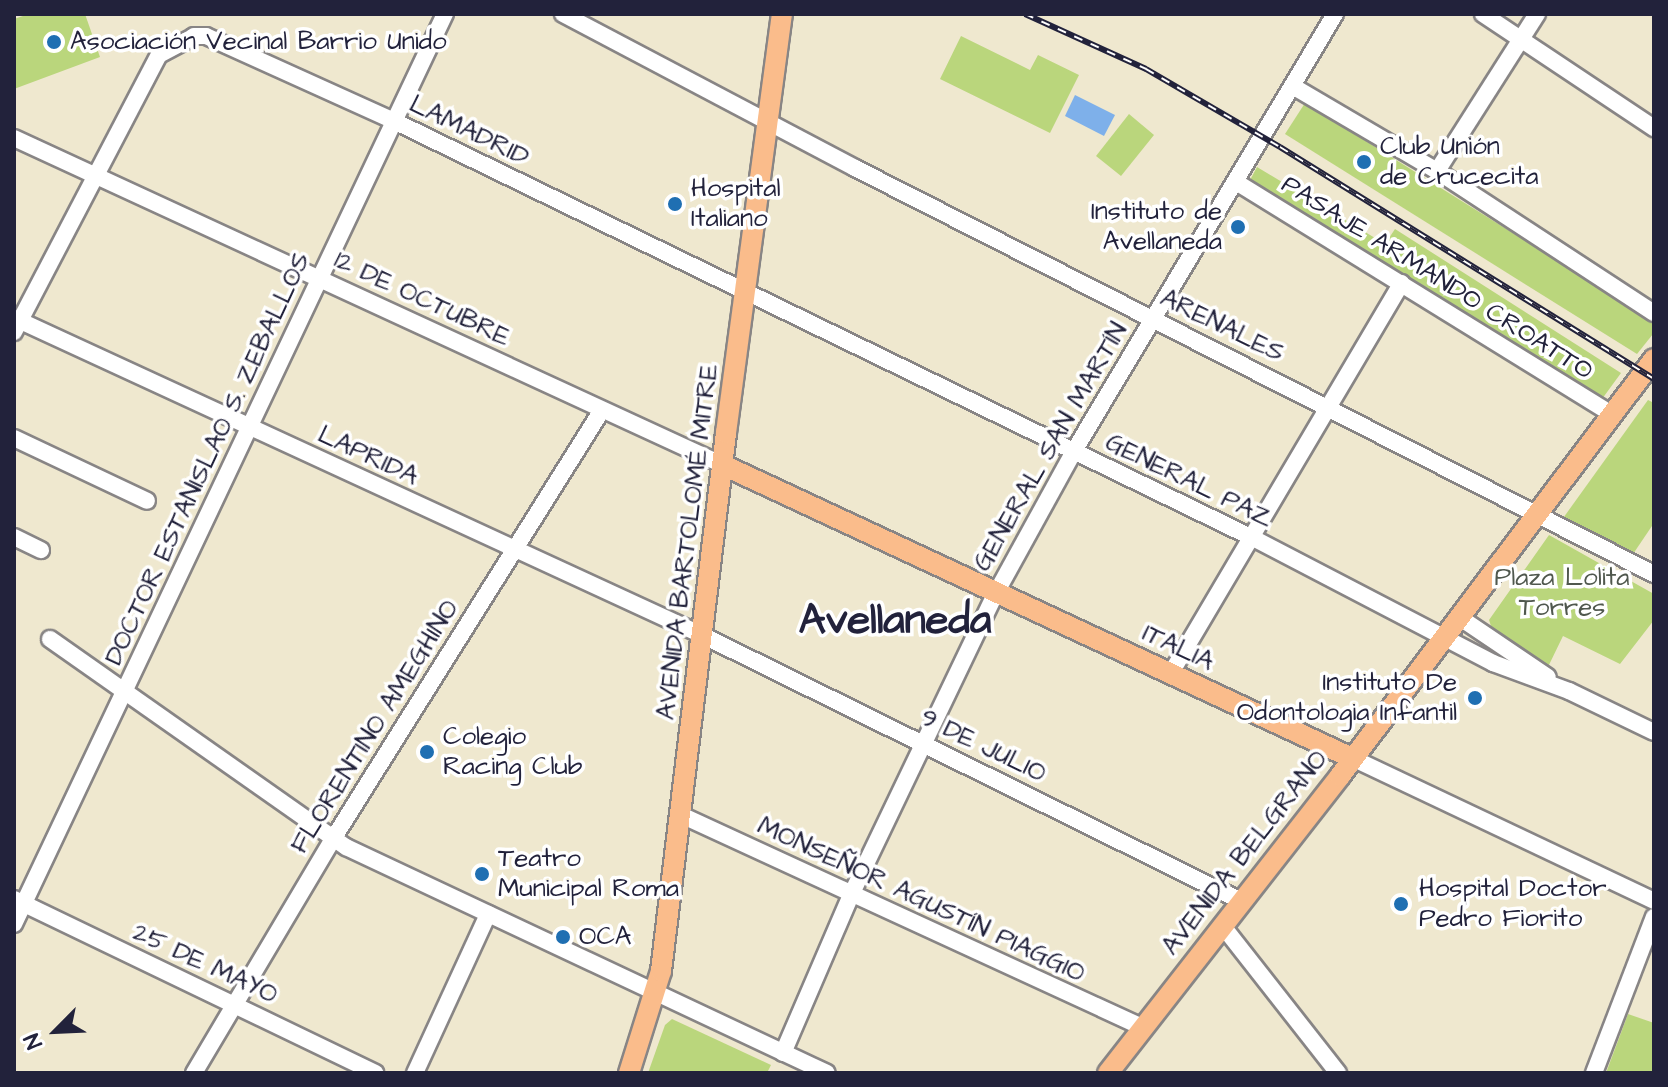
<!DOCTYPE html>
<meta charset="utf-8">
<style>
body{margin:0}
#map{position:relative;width:1668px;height:1087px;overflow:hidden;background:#efe8cf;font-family:"Architects Daughter",sans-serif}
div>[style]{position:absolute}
.green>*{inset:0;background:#bad67c}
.water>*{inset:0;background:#7eb0ea}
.roads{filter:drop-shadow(2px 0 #888585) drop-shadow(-2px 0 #888585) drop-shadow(0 2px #888585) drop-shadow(0 -2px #888585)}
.minor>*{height:16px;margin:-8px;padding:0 8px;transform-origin:8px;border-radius:8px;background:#fff}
.major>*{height:20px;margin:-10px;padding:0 10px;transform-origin:10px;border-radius:10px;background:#fabc8b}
.rail>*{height:6px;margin-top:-3px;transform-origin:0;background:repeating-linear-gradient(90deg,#fff 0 9px,#22223b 0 18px);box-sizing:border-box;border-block:2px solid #22223b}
.dots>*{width:22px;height:22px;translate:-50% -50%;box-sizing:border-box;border:4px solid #fff;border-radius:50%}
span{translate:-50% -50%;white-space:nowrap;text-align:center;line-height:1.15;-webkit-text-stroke:7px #fff;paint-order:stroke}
.poi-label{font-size:26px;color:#22223b}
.left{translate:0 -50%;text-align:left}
.right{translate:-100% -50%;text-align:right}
.street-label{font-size:26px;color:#22223b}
.park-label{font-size:26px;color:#50584e}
.town-label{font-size:42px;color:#22223b;font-weight:700}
.frame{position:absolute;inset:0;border:16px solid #22223b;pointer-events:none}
.north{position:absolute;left:16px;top:991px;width:80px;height:80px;-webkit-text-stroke:6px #fff;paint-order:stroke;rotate:246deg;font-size:22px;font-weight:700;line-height:32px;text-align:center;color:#22223b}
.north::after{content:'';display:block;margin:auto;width:28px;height:36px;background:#22223b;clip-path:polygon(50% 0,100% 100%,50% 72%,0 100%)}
</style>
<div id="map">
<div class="green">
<i style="clip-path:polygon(29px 14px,85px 14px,100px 57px,14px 89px,14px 19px)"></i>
<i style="clip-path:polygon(961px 36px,1030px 70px,1038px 55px,1079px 75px,1050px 133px,940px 79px)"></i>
<i style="clip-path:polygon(1305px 103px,1649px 318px,1654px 325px,1653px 334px,1637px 354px,1285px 134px)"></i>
<i style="clip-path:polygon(1129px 114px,1154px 135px,1121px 176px,1096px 156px)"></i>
<i style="clip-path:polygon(1257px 167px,1385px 244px,1395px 229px,1621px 373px,1602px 399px,1248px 184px)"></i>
<i style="clip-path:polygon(1648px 400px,1654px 403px,1654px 523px,1631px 557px,1561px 521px)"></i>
<i style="clip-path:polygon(1549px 535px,1654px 594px,1654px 620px,1620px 664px,1563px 636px,1547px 669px,1492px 629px,1489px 620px)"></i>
<i style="clip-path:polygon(1628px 1014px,1654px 1023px,1654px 1073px,1606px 1073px)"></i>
<i style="clip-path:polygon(672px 1019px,771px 1065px,767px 1073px,648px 1073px,665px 1025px)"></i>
</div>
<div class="water">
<i style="clip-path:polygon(1075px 95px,1115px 115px,1104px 136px,1065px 116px)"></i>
</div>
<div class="roads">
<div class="minor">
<i style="left:563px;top:14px;width:330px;rotate:27.8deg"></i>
<i style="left:855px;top:168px;width:896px;rotate:26.94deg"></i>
<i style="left:1483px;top:14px;width:206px;rotate:33.7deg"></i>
<i style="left:1294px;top:87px;width:166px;rotate:30.4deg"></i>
<i style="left:1437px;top:171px;width:259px;rotate:33.2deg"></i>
<i style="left:14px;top:138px;width:781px;rotate:24.76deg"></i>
<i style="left:1437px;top:171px;width:186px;rotate:-57.5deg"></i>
<i style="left:1236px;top:182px;width:443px;rotate:31.7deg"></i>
<i style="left:14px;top:318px;width:760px;rotate:24.74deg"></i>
<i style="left:704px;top:636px;width:599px;rotate:26.27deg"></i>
<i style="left:14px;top:332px;width:313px;rotate:-62.4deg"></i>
<i style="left:159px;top:55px;width:40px;rotate:-28deg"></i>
<i style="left:194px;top:36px;width:12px"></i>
<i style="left:206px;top:36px;width:204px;rotate:24.3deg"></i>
<i style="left:392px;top:120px;width:957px;rotate:25.9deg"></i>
<i style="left:1253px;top:538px;width:271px;rotate:27.5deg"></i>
<i style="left:1493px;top:663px;width:81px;rotate:20.2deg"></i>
<i style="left:1569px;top:691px;width:94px;rotate:25.8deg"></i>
<i style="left:14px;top:438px;width:147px;rotate:25.3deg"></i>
<i style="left:14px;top:537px;width:30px;rotate:26deg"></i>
<i style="left:1459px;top:617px;width:107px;rotate:34deg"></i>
<i style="left:50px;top:639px;width:362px;rotate:35.1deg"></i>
<i style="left:346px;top:847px;width:531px;rotate:25.17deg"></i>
<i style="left:1171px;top:673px;width:453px;rotate:-59.4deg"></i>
<i style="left:1352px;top:758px;width:334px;rotate:25.3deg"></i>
<i style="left:681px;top:815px;width:507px;rotate:24.7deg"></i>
<i style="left:14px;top:899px;width:401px;rotate:25.7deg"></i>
<i style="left:14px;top:924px;width:1007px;rotate:-64.66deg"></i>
<i style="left:1222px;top:925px;width:188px;rotate:51.9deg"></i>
<i style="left:783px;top:1053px;width:172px;rotate:-66.7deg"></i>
<i style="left:851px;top:895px;width:335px;rotate:-64.4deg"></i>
<i style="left:996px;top:593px;width:162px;rotate:-61.2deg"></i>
<i style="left:1074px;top:451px;width:509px;rotate:-59.15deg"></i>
<i style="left:194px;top:1073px;width:272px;rotate:-59.3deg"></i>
<i style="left:333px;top:839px;width:506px;rotate:-57.91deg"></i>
<i style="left:415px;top:1073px;width:175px;rotate:-65.3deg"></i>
<i style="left:1594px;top:1073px;width:167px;rotate:-69deg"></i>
</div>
<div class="major">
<i style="left:723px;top:465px;width:694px;rotate:24.98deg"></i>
<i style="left:629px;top:1073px;width:107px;rotate:-72.6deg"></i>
<i style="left:661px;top:971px;width:542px;rotate:-83.11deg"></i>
<i style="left:726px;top:433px;width:423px;rotate:-82.4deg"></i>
<i style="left:1108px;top:1073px;width:377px;rotate:-52deg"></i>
<i style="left:1340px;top:776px;width:522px;rotate:-53.02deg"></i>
</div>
</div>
<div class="rail">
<i style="left:1025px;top:14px;width:133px;rotate:24.4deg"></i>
<i style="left:1146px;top:69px;width:155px;rotate:30.2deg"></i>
<i style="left:1280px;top:147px;width:440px;rotate:31.8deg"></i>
</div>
<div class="dots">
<i style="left:54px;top:42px;background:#1f6fb2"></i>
<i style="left:1364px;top:162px;background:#1f6fb2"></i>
<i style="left:675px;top:204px;background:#1f6fb2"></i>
<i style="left:1238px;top:227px;background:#1f6fb2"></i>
<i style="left:1475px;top:698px;background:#1f6fb2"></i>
<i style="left:427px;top:752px;background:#1f6fb2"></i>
<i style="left:482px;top:874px;background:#1f6fb2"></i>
<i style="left:1401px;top:904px;background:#1f6fb2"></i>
<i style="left:563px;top:937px;background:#1f6fb2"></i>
</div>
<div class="poi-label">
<span class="left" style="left:70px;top:42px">Asociación Vecinal Barrio Unido</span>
<span class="left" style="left:1380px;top:162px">Club Unión<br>de Crucecita</span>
<span class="left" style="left:691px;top:204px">Hospital<br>Italiano</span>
<span class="right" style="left:1222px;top:227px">Instituto de<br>Avellaneda</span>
<span class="right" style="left:1457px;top:698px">Instituto De<br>Odontologia Infantil</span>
<span class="left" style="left:443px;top:752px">Colegio<br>Racing Club</span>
<span class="left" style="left:498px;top:874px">Teatro<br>Municipal Roma</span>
<span class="left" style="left:1419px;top:904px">Hospital Doctor<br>Pedro Fiorito</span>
<span class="left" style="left:579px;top:937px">OCA</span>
</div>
<div class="street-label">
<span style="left:469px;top:131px;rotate:26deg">LAMADRID</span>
<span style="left:1437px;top:278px;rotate:32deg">PASAJE ARMANDO CROATTO</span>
<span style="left:422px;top:299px;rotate:25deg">12 DE OCTUBRE</span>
<span style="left:1222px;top:326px;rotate:26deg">ARENALES</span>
<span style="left:1051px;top:447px;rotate:-60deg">GENERAL SAN MARTÍN</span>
<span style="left:368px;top:456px;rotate:25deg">LAPRIDA</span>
<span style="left:208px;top:459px;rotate:-65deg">DOCTOR ESTANISLAO S. ZEBALLOS</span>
<span style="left:1189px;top:481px;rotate:26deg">GENERAL PAZ</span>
<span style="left:688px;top:542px;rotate:-83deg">AVENIDA BARTOLOMÉ MITRE</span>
<span style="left:1178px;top:648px;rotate:25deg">ITALIA</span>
<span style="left:375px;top:727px;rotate:-58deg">FLORENTINO AMEGHINO</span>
<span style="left:983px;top:746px;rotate:26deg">9 DE JULIO</span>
<span style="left:1245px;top:853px;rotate:-52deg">AVENIDA BELGRANO</span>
<span style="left:921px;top:900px;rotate:25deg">MONSEÑOR AGUSTÍN PIAGGIO</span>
<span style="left:205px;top:964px;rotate:25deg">25 DE MAYO</span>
</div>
<div class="park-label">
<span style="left:1562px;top:593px">Plaza Lolita<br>Torres</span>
</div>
<div class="town-label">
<span style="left:895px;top:621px">Avellaneda</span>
</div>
<div class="frame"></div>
<div class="north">N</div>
</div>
